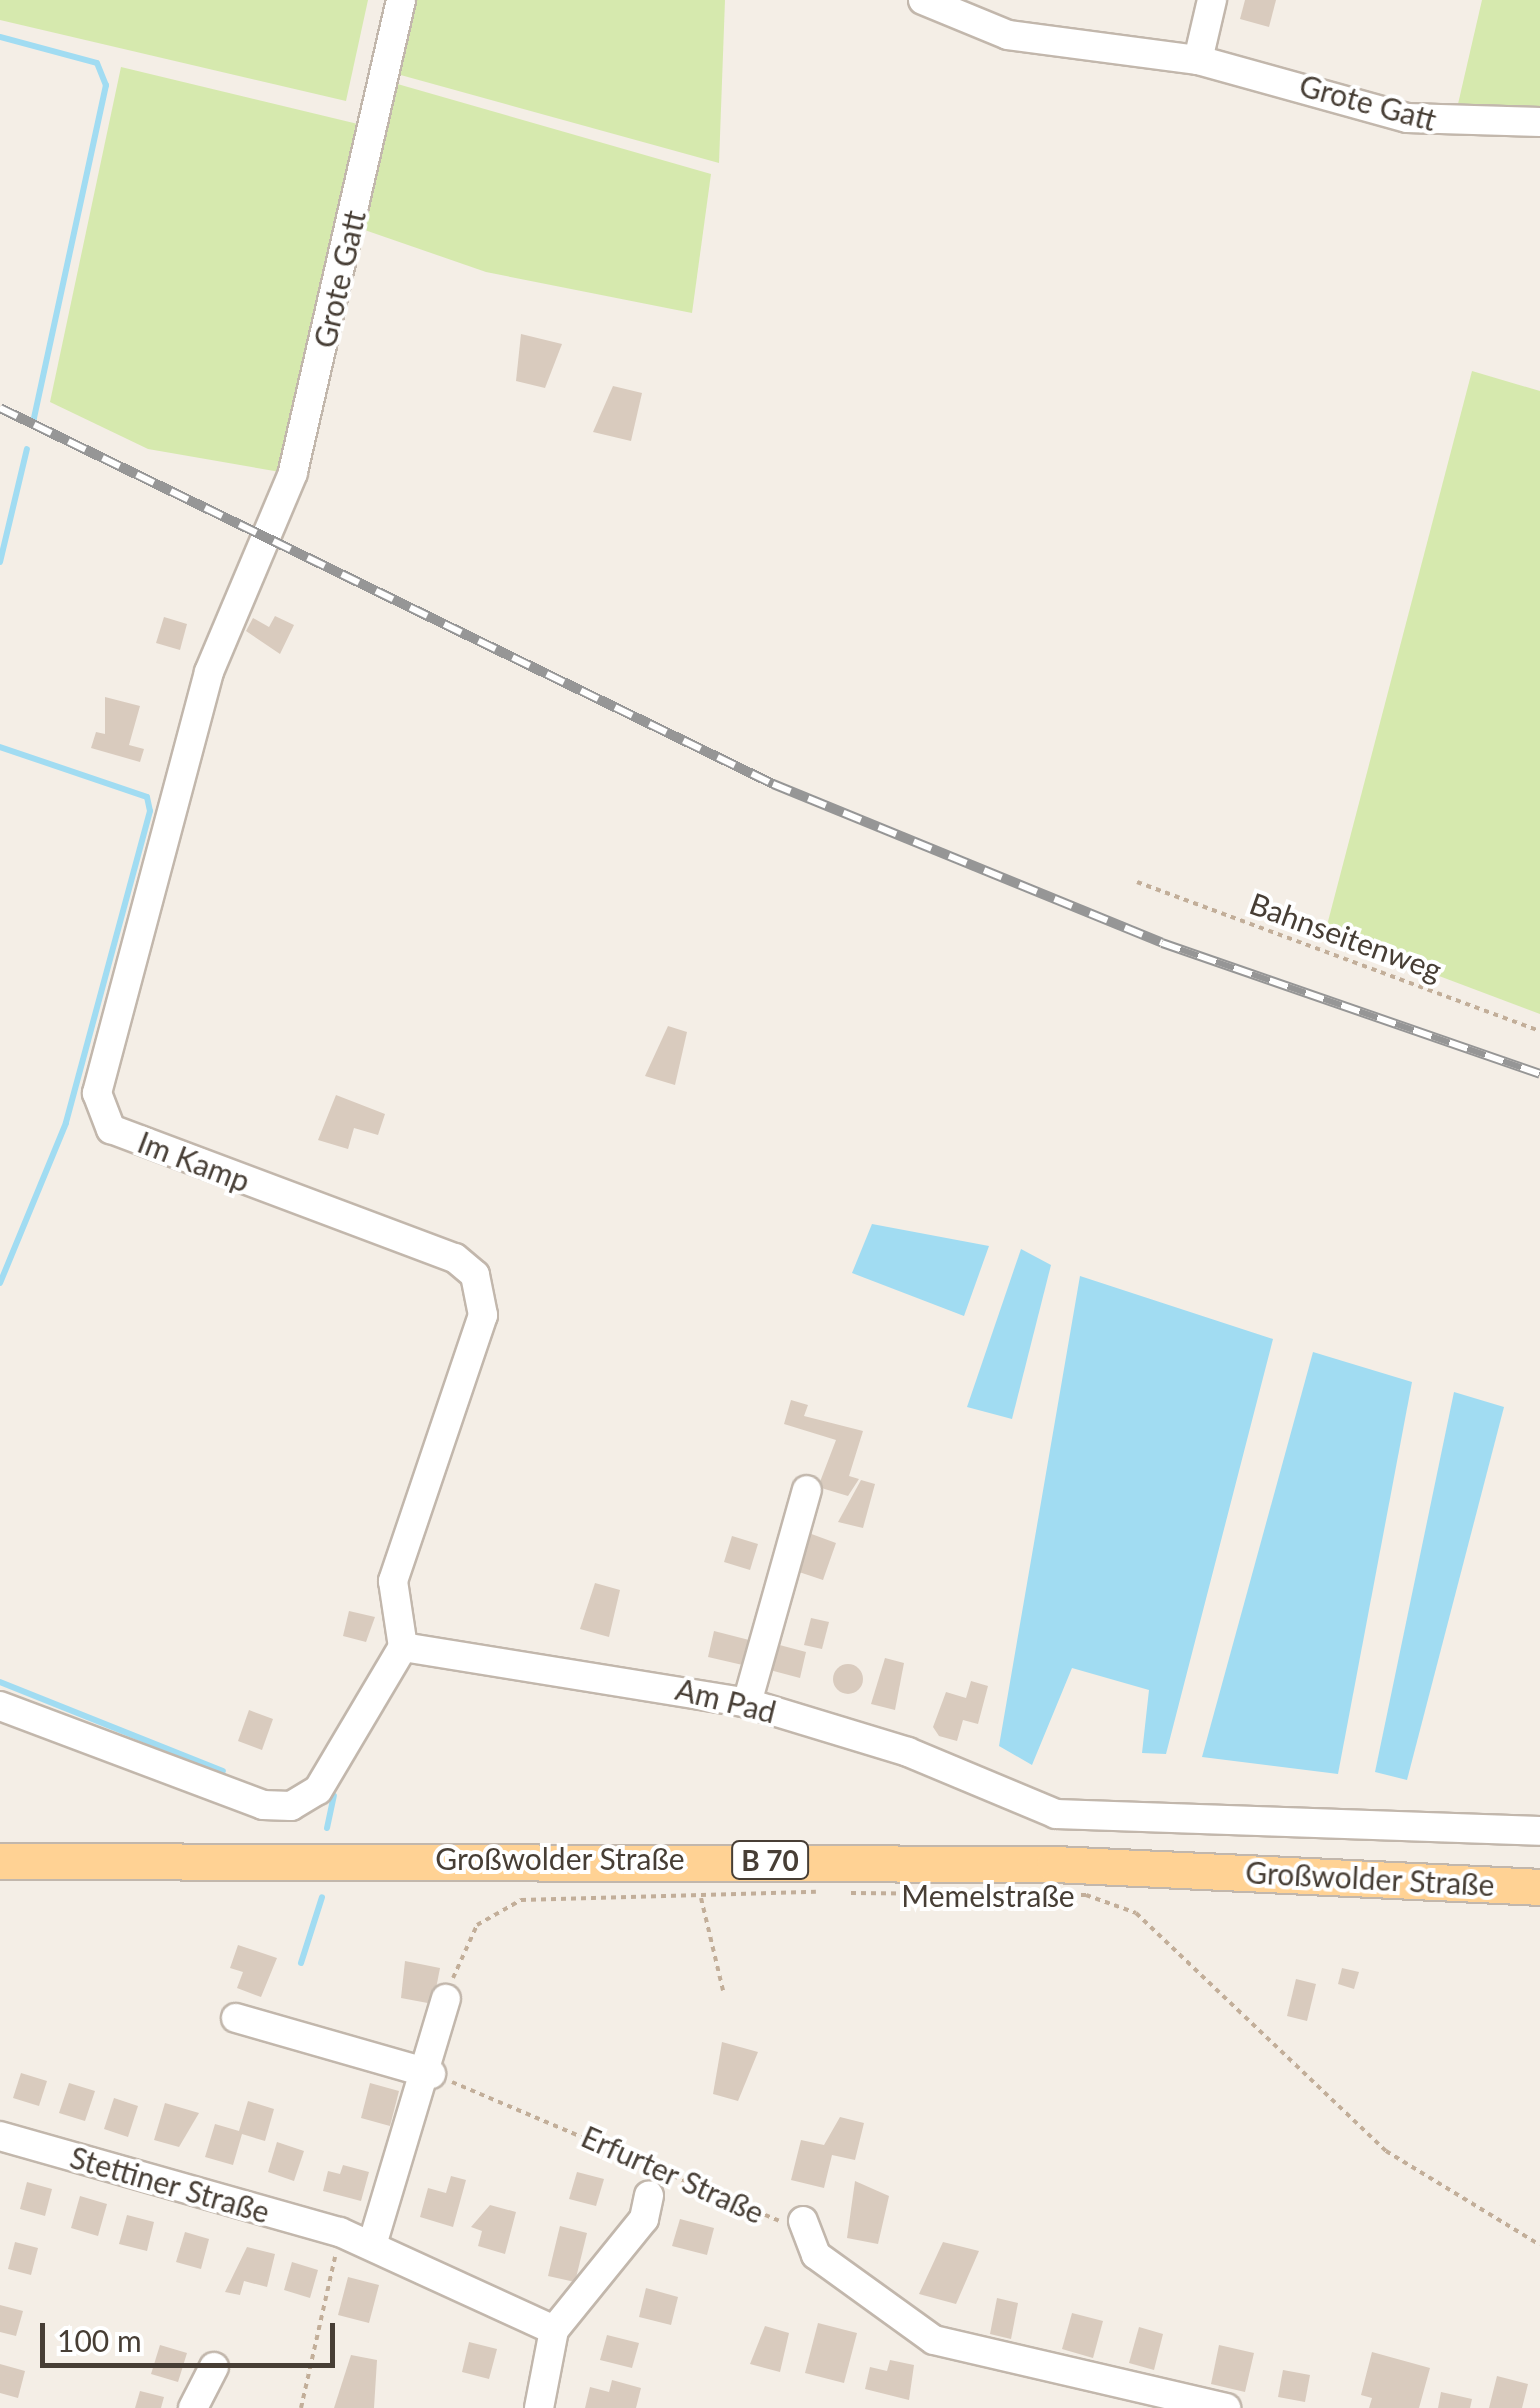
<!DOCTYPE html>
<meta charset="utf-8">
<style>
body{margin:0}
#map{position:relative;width:1540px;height:2408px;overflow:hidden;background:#f4eee6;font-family:Lato,sans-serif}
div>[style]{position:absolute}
.green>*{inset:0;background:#d6e9ae}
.water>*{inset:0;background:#a1dcf2}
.stream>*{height:6px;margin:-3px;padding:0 3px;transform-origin:3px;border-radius:3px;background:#a1dcf2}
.building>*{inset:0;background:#d9cbbe}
.round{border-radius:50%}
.path>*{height:4px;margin-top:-2px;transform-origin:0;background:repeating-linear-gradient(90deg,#c2ae99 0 5px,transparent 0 10px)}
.roads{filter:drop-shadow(2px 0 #c2b7ac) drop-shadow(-2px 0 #c2b7ac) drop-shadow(0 2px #c2b7ac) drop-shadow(0 -2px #c2b7ac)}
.minor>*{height:28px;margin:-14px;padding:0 14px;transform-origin:14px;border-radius:14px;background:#fff}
.major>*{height:35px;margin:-17.5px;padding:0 17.5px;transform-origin:17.5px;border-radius:17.5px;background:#ffd294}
.rail>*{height:10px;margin-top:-5px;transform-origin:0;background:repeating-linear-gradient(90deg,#fff 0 19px,#969696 0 38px);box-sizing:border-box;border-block:2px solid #969696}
span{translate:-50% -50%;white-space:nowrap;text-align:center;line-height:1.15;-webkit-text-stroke:8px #fff;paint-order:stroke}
.shield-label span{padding:2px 8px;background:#fff;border:2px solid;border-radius:8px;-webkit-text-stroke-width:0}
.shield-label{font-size:28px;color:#473e35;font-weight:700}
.street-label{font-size:30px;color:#473e35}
.scale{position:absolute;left:40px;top:2323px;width:295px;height:45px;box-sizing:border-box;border:5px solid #473e35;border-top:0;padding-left:12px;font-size:30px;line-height:35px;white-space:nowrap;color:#473e35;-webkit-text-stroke:8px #fff;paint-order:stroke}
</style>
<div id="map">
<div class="green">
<i style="clip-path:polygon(0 0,368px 0,346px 101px,0 20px)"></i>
<i style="clip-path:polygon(414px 0,725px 0,719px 163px,397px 74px)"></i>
<i style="clip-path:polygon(1482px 0,1540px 0,1540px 115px,1455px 117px)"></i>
<i style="clip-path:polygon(121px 67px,362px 125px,280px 472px,148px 449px,50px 402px)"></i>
<i style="clip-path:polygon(394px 83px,711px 174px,692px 313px,486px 272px,356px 227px)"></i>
<i style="clip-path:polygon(1472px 371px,1540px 391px,1540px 1014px,1325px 933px)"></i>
</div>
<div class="water">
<i style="clip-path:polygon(872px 1224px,989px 1246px,964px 1316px,852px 1273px)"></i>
<i style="clip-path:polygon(1021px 1249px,1051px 1265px,1012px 1419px,967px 1407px)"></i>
<i style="clip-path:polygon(1080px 1276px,1273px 1339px,1166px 1754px,1142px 1753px,1149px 1690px,1072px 1668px,1032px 1765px,999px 1746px)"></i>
<i style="clip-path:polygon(1313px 1352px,1412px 1382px,1338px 1774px,1202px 1757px)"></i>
<i style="clip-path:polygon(1454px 1392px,1504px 1407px,1407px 1780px,1375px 1772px)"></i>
</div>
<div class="stream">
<i style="left:0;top:37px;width:100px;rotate:15deg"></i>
<i style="left:97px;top:63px;width:24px;rotate:68deg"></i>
<i style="left:106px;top:85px;width:346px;rotate:102.2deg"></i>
<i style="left:0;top:562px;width:116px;rotate:-76.6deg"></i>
<i style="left:0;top:747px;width:155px;rotate:18.8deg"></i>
<i style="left:147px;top:797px;width:14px;rotate:78deg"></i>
<i style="left:150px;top:811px;width:323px;rotate:105.1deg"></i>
<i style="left:66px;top:1123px;width:173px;rotate:112.4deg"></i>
<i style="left:0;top:1682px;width:240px;rotate:21.8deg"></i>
<i style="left:327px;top:1828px;width:33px;rotate:-78deg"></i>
<i style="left:301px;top:1963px;width:69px;rotate:-72.3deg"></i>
</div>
<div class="building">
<i style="clip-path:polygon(1245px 0,1276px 0,1269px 27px,1240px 19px)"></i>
<i style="clip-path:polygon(521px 334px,562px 344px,545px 388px,516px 381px)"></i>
<i style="clip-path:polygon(613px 386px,642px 393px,631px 441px,593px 432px)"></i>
<i style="clip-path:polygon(275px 616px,294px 625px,280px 654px,246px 631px,253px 618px,269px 627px)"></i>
<i style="clip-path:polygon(164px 617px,187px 624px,180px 650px,156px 643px)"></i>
<i style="clip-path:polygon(105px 697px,140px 706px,129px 745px,144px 749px,140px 762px,91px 748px,96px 732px,105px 734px)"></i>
<i style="clip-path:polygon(668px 1026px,687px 1032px,675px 1085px,645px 1076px)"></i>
<i style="clip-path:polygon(336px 1095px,385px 1114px,378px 1135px,354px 1128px,348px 1149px,318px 1140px)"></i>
<i style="clip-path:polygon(791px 1400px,808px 1405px,804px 1416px,863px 1431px,849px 1476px,859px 1479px,848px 1496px,818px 1487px,836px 1440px,784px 1424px)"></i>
<i style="clip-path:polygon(861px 1480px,875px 1484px,863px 1528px,838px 1522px)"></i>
<i style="clip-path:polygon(806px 1532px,836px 1543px,823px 1580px,790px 1569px)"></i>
<i style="clip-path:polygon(732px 1536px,758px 1544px,750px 1570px,724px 1562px)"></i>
<i style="clip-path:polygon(595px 1583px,620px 1590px,609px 1637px,580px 1629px)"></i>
<i style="clip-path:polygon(349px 1611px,375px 1617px,366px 1642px,343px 1636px)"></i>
<i style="clip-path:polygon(811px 1618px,829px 1622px,822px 1649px,804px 1645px)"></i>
<i style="clip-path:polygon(714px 1631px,753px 1641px,747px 1666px,708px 1657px)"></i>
<i style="clip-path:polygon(772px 1643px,806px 1652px,800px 1678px,766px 1669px)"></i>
<i style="clip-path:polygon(885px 1658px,904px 1663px,895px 1710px,871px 1704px)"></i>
<i class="round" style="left:833px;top:1664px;width:30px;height:30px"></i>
<i style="clip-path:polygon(971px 1681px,988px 1686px,978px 1724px,963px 1720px,957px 1741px,939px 1736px,933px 1727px,946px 1692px,966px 1698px)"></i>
<i style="clip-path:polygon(249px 1710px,273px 1719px,262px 1750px,238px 1741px)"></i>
<i style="clip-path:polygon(238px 1945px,277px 1958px,261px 1997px,237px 1988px,243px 1972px,230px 1968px)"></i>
<i style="clip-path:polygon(405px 1961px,440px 1968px,433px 2004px,401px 1998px)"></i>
<i style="clip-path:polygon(1342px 1968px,1359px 1972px,1354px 1989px,1338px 1984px)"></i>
<i style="clip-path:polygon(1296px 1979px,1316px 1984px,1307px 2021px,1287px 2016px)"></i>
<i style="clip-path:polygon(722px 2042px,758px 2052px,738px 2101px,713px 2094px)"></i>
<i style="clip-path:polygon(21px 2073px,47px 2081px,39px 2106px,13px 2098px)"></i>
<i style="clip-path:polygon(69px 2083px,95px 2091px,85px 2121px,59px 2113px)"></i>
<i style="clip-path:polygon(370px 2083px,399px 2091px,390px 2126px,361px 2118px)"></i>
<i style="clip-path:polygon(114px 2098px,138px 2106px,128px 2137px,104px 2129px)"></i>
<i style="clip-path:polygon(248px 2101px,274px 2109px,265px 2141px,242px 2134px,233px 2165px,205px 2157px,215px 2124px,239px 2131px)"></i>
<i style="clip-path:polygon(165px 2103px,199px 2113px,179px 2147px,154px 2140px)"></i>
<i style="clip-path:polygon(840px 2117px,864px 2123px,855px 2160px,832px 2155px,824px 2188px,791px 2180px,801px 2140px,824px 2145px)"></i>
<i style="clip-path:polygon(277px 2142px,304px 2151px,294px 2181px,268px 2172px)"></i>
<i style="clip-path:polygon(343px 2165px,369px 2172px,361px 2201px,323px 2191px,328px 2171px,340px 2174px)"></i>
<i style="clip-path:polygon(577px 2172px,604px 2179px,596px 2206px,569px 2199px)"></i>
<i style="clip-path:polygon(451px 2176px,466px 2180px,453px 2227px,420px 2217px,428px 2188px,446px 2193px)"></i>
<i style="clip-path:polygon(855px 2181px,889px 2196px,878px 2244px,847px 2238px)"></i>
<i style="clip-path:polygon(27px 2182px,52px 2189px,45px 2216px,20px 2209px)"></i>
<i style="clip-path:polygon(80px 2196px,107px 2204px,98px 2236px,71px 2228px)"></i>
<i style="clip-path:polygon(490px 2205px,516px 2212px,505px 2254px,478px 2246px,482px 2231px,471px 2227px)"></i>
<i style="clip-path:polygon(127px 2215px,154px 2222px,147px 2251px,119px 2244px)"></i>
<i style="clip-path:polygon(680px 2219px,714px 2228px,707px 2255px,672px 2246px)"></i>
<i style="clip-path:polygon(560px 2226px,587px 2233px,575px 2282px,548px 2276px)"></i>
<i style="clip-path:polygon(185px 2232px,209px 2239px,201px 2269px,176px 2262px)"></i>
<i style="clip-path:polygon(15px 2242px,38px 2248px,31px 2275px,8px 2269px)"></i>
<i style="clip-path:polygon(943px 2242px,979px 2251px,956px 2304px,919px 2294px)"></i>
<i style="clip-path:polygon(247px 2247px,275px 2254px,267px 2287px,244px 2281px,240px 2295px,225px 2292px)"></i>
<i style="clip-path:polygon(292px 2262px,318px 2270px,310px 2298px,284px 2290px)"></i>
<i style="clip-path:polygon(348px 2277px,379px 2285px,369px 2323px,338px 2315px)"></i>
<i style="clip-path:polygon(646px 2288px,678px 2297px,671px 2325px,639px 2317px)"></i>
<i style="clip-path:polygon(997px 2298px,1018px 2303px,1011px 2339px,990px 2334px)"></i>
<i style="clip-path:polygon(0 2305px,23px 2311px,16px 2336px,0 2332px)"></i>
<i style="clip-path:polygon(1072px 2313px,1103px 2321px,1093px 2358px,1062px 2349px)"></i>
<i style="clip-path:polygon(818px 2323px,857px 2333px,844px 2383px,805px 2373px)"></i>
<i style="clip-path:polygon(765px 2326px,789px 2333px,780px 2372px,750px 2364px)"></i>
<i style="clip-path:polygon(1139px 2327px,1163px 2334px,1154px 2370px,1129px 2363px)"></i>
<i style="clip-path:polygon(607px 2335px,639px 2343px,632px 2368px,600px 2360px)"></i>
<i style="clip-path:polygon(469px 2342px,497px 2349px,489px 2379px,462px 2372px)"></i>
<i style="clip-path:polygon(160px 2345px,187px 2353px,178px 2382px,151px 2374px)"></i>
<i style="clip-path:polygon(1219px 2345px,1254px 2353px,1245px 2392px,1211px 2384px)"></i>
<i style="clip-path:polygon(1372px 2352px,1430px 2368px,1419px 2408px,1369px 2408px,1372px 2398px,1361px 2395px)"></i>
<i style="clip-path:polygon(351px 2355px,377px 2360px,374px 2408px,334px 2408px)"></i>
<i style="clip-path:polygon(890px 2360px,914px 2365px,909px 2400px,865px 2389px,870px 2367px,887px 2371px)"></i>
<i style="clip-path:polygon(0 2364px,25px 2371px,18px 2398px,0 2393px)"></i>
<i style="clip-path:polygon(1283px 2370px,1310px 2375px,1305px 2402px,1278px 2397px)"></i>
<i style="clip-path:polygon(1497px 2376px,1528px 2384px,1522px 2408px,1489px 2408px)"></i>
<i style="clip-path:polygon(612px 2380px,641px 2388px,636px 2408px,585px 2408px,590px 2387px,609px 2392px)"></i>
<i style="clip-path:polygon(140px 2391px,164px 2397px,161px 2408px,135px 2408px)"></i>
<i style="clip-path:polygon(1441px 2392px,1472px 2399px,1470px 2408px,1438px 2408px)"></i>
</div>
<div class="path">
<i style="left:1137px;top:882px;width:430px;rotate:20.3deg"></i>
<i style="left:851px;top:1893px;width:235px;rotate:0.5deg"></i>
<i style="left:1086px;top:1895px;width:53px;rotate:19.8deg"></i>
<i style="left:1136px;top:1913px;width:345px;rotate:43.6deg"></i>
<i style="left:1386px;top:2151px;width:180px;rotate:31.4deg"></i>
<i style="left:701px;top:1898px;width:95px;rotate:76.6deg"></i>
<i style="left:453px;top:1978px;width:58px;rotate:-65.6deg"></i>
<i style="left:477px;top:1925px;width:51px;rotate:-29.6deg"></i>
<i style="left:521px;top:1900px;width:295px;rotate:-1.6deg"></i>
<i style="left:452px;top:2082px;width:355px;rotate:23deg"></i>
<i style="left:301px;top:2408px;width:155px;rotate:-77.3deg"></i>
</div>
<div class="roads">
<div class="minor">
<i style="left:401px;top:0;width:485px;rotate:102.9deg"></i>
<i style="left:293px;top:473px;width:216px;rotate:112.9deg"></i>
<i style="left:209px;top:672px;width:436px;rotate:104.9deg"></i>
<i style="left:97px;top:1093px;width:39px;rotate:69deg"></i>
<i style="left:111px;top:1129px;width:367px;rotate:20.6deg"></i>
<i style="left:455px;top:1258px;width:26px;rotate:40deg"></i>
<i style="left:475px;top:1275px;width:41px;rotate:78.7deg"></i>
<i style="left:483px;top:1315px;width:281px;rotate:108.7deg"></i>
<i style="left:393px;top:1581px;width:67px;rotate:81.4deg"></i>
<i style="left:923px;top:0;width:92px;rotate:22.4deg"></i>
<i style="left:1008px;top:35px;width:192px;rotate:7.5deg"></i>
<i style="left:1198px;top:60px;width:217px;rotate:15.5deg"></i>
<i style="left:1407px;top:118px;width:133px;rotate:1.7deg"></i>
<i style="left:1198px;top:60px;width:62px;rotate:-76.9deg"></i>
<i style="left:403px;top:1647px;width:349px;rotate:9.2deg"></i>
<i style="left:747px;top:1703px;width:168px;rotate:16.9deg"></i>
<i style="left:908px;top:1752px;width:160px;rotate:22.7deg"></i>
<i style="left:1056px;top:1814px;width:484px;rotate:2deg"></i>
<i style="left:747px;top:1703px;width:221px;rotate:-74.3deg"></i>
<i style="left:0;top:1706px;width:281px;rotate:20.6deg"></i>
<i style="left:263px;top:1805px;width:28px;rotate:2deg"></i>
<i style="left:291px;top:1806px;width:31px;rotate:-31deg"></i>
<i style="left:318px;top:1790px;width:166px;rotate:-59.3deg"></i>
<i style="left:236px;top:2018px;width:203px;rotate:16deg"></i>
<i style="left:0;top:2136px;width:353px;rotate:15.8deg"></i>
<i style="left:340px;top:2232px;width:235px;rotate:24.6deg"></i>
<i style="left:803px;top:2221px;width:36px;rotate:69deg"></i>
<i style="left:816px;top:2255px;width:145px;rotate:35.8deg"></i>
<i style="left:934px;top:2340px;width:300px;rotate:13.1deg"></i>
<i style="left:372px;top:2245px;width:257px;rotate:-73.3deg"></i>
<i style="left:193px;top:2408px;width:46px;rotate:-62.9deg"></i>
<i style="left:539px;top:2408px;width:79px;rotate:-79.1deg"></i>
<i style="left:554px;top:2330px;width:143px;rotate:-51deg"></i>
<i style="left:644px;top:2219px;width:24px;rotate:-78deg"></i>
</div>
<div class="major">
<i style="left:0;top:1861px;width:1054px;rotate:0.16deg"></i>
<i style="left:1054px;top:1864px;width:487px;rotate:2.7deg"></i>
</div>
</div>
<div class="rail">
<i style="left:0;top:408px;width:860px;rotate:25.94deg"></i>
<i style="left:773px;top:784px;width:420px;rotate:22.2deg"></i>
<i style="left:1162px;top:943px;width:400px;rotate:19.1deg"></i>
</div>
<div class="shield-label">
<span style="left:770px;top:1860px">B 70</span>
</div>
<div class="street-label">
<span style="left:1368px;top:102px;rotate:15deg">Grote Gatt</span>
<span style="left:339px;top:279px;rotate:-77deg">Grote Gatt</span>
<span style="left:1346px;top:936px;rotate:20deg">Bahnseitenweg</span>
<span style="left:194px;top:1161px;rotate:21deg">Im Kamp</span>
<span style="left:726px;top:1700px;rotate:14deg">Am Pad</span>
<span style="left:560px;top:1858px">Großwolder Straße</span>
<span style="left:1370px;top:1878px;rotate:3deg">Großwolder Straße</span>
<span style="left:988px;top:1895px">Memelstraße</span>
<span style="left:673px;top:2174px;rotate:24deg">Erfurter Straße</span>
<span style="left:170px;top:2184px;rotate:16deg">Stettiner Straße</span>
</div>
<div class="scale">100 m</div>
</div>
